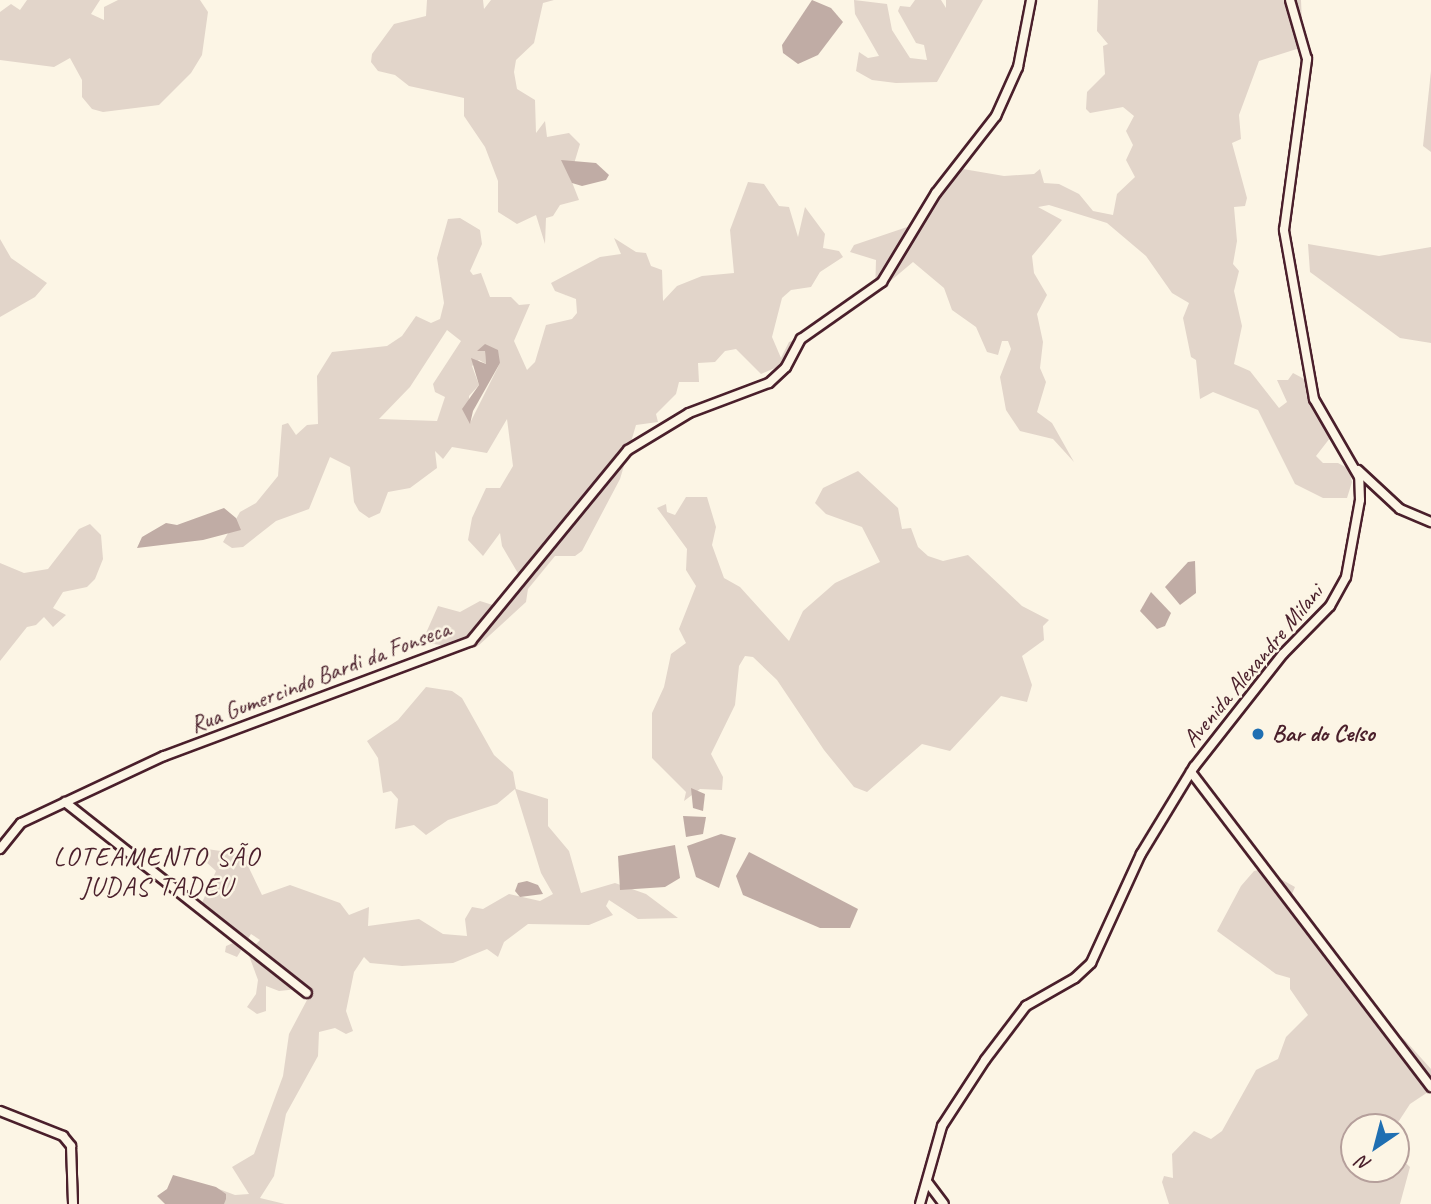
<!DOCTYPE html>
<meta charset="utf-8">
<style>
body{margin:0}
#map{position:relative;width:1431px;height:1204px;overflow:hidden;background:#fcf5e5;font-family:Caveat,sans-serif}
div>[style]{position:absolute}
.green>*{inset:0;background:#e2d5ca}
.water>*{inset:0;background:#c0aca5}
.roads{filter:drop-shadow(2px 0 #4a1f2b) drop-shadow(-2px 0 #4a1f2b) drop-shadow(0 2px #4a1f2b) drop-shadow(0 -2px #4a1f2b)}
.minor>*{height:8px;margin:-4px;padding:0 4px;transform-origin:4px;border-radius:4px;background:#fcf5e5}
.dots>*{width:19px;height:19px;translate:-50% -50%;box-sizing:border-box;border:4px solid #fcf5e5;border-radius:50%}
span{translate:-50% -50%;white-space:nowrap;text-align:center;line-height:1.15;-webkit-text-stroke:5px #fcf5e5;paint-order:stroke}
.street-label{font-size:24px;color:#4a1f2b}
.poi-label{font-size:24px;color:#4a1f2b;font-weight:700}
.left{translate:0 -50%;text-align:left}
.neighbourhood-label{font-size:26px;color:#4a1f2b;letter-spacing:2px}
.north{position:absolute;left:1340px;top:1113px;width:70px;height:70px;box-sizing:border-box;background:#fcf5e5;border:2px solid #b59f9b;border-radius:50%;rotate:215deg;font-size:19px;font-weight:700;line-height:28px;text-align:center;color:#4a1f2b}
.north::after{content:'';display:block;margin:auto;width:24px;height:32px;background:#1f6fb2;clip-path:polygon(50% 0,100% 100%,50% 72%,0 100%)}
</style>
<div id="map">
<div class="green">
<i style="clip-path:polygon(27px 0,100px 0,91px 14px,104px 20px,104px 7px,118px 0,200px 0,208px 12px,202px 55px,191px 73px,159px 105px,103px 112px,92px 109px,82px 97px,82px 80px,70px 58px,54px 67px,0 60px,0 12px,11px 4px,20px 10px)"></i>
<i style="clip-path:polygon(427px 0,483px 0,484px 9px,491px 0,554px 0,543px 3px,534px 43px,516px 60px,514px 72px,517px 89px,535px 100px,536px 133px,545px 121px,547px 137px,569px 133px,580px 144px,570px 177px,579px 200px,560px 205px,553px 216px,546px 218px,545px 244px,536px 215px,517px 224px,498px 212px,498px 181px,485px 147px,464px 116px,464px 98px,409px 86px,395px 75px,378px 71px,371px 62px,372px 54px,394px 24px,426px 16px)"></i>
<i style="clip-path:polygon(854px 0,887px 4px,892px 30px,910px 58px,927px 60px,924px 45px,916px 43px,898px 11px,900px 6px,910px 7px,915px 0,941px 0,946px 8px,946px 0,983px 0,937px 82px,896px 83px,872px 80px,856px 71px,859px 52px,868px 58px,879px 56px,855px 14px)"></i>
<i style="clip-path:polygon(1098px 0,1301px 0,1303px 47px,1259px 61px,1239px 115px,1241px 139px,1232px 143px,1247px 198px,1245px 206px,1234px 207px,1237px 241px,1233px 264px,1239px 271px,1234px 291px,1242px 326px,1234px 364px,1250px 371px,1279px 408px,1287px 402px,1277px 380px,1288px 380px,1293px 373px,1308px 381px,1330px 438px,1316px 456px,1323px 463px,1338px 463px,1349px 469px,1352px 482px,1347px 498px,1323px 498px,1295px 484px,1258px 410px,1213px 392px,1200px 399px,1196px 360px,1191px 357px,1183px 318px,1189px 303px,1172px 293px,1146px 256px,1107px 223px,1049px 205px,1038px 207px,1062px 220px,1032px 256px,1034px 273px,1047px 295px,1037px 314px,1043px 342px,1040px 368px,1046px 382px,1037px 412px,1052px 423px,1074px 462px,1053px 439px,1020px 431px,1006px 410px,1000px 377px,1011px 349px,1008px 341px,1002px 341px,998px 355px,987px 352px,976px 327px,952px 310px,944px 288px,913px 262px,875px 294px,876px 260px,850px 252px,854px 245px,916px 224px,921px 217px,918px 212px,931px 194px,963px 169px,1004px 176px,1034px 174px,1040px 169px,1044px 183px,1059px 184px,1079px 194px,1093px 211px,1113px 215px,1117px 194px,1135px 177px,1126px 160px,1133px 145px,1126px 131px,1134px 116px,1123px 107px,1090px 113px,1086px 109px,1087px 92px,1105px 74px,1103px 46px,1108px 44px,1097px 31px)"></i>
<i style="clip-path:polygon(1431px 71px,1431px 152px,1423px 146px)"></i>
<i style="clip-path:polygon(evenodd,748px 182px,764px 184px,779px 206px,789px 207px,798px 237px,805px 207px,825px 234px,823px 248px,839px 251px,843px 257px,820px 272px,811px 287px,791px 290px,782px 298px,772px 337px,781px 358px,789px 342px,798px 339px,789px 356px,780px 366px,761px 374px,736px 349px,725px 351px,715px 362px,698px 363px,699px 382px,679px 382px,676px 394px,656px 414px,658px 422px,636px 425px,620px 479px,582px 551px,575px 556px,555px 556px,528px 589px,526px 602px,479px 645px,447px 654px,446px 646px,428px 643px,426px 633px,438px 606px,460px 612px,480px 601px,499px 607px,517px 582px,519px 575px,502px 546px,500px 533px,483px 556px,468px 540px,472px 518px,486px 488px,500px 488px,513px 466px,507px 419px,487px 453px,452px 447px,443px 459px,435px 451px,437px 468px,410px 488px,388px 492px,380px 513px,369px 518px,359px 511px,354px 502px,350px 467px,330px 457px,309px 509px,276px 521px,243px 547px,232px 548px,223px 542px,240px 512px,256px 503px,278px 476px,282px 425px,288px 423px,296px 435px,307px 425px,318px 424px,317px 376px,332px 352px,387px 346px,402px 336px,416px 316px,431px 323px,440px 319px,444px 303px,437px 258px,448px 219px,460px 218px,480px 230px,482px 244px,470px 271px,473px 275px,481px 273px,490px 297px,511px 297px,519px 305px,530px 304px,514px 341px,527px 370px,535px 362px,546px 325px,572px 319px,577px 313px,576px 299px,555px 291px,551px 283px,600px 257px,621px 254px,614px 238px,636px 252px,646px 253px,651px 266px,662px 270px,663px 301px,677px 286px,702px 276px,734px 273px,730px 230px,748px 182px,447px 330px,461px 341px,433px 384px,435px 392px,445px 397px,437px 421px,379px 419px,410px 387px,447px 330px,748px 182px,485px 345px,500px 363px,470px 423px,469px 396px,479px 385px,472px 366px,479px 360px,486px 364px,485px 350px,479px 350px,485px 345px)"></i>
<i style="clip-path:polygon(0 239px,11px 258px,47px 283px,35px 297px,0 317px)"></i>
<i style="clip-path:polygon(1308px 244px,1379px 256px,1431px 247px,1431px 343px,1400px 338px,1310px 272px)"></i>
<i style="clip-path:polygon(858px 471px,898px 508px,902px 529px,911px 528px,918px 547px,928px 556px,943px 561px,968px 555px,1022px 606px,1049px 620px,1043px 626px,1044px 640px,1022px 656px,1032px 685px,1027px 702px,1001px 696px,950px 751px,922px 744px,867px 792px,854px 787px,824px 750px,777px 680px,753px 657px,745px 656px,739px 666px,735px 705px,711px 754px,723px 777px,722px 790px,700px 789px,684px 801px,686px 792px,652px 758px,652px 713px,664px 687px,671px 654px,686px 643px,679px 629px,696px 586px,686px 570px,687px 549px,657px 508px,666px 504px,667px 512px,675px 515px,686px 497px,707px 497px,716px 527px,712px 545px,724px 578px,740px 587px,789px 641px,803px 611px,835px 583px,880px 562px,862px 527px,826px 514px,815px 503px,823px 488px)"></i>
<i style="clip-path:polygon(90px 524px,101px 535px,103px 559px,95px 579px,87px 587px,63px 592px,53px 608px,66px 615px,53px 627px,44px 617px,36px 625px,27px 627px,0 661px,0 563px,24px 573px,48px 569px,79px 529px)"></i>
<i style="clip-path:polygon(426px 687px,452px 691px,462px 698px,494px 755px,513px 772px,516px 789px,548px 799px,548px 826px,569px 851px,581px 893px,615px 883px,646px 894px,678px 918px,638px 919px,609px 900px,606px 906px,613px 915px,589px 925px,528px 924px,504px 942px,498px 957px,487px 949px,453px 963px,402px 966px,370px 963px,364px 957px,354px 972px,346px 1011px,353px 1031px,346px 1034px,335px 1028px,319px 1032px,318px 1056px,286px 1114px,274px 1176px,260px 1198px,285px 1204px,220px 1204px,211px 1186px,235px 1195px,249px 1194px,232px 1167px,254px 1154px,283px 1076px,289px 1034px,307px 1000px,298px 989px,279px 991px,266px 986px,266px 1011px,257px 1014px,247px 1007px,256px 994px,258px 980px,248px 953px,260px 940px,251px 934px,237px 957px,225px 952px,226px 946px,238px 941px,201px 905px,216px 871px,206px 862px,207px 849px,248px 855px,249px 868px,262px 895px,290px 885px,340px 903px,349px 915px,369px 907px,368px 926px,419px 919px,443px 934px,467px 936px,465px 919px,472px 907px,483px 909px,509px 894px,540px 901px,553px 894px,541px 873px,515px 789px,497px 804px,448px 820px,426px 835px,414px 825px,395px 829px,398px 799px,391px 791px,383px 793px,378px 758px,367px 741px,398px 720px)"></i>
<i style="clip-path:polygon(1263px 869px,1295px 887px,1292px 894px,1303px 921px,1316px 934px,1320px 950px,1351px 971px,1357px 1002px,1370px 1007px,1377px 1023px,1404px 1039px,1431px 1069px,1431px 1090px,1410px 1104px,1395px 1127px,1354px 1127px,1354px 1169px,1396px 1169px,1396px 1154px,1410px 1167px,1400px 1204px,1169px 1204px,1162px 1182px,1164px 1176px,1173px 1178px,1172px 1154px,1194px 1131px,1211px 1139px,1222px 1131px,1256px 1070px,1278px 1059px,1286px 1037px,1308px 1015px,1290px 989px,1290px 978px,1276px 974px,1217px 931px,1241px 886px,1254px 871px)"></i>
</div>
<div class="water">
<i style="clip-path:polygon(812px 0,831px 8px,843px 22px,818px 55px,798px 64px,783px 53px,782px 45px)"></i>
<i style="clip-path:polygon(561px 160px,596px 163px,609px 175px,606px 180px,582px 186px,572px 183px)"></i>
<i style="clip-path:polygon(485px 344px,498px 350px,500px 363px,473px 411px,470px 424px,462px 409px,479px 385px,471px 358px,486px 364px,485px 351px,477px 351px)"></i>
<i style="clip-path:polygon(224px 508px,236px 518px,241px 530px,203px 540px,137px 548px,142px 537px,166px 523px,177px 525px)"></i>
<i style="clip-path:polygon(1195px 561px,1196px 593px,1180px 605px,1165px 587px,1188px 562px)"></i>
<i style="clip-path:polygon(1151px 592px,1171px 613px,1165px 626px,1157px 629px,1140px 611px)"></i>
<i style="clip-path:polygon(691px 788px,705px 794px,703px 811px,693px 808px)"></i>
<i style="clip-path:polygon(683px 816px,706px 817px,703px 834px,686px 837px)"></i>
<i style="clip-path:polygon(721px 834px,736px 838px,719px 888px,696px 877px,687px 846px)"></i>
<i style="clip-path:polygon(675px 845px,680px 878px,665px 887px,620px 890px,618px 856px)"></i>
<i style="clip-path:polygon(749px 852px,858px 909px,850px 928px,820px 928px,743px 895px,736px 876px)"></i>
<i style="clip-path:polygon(527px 881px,538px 885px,543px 894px,520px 897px,515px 891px,518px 883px)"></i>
<i style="clip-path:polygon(173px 1175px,216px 1187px,226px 1194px,226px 1199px,224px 1204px,165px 1204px,157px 1196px,167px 1189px)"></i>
</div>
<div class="roads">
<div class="minor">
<i style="left:1358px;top:470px;width:57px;rotate:42.9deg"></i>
<i style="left:1400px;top:509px;width:34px;rotate:23deg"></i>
<i style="left:1191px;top:772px;width:396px;rotate:52.7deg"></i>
<i style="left:65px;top:802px;width:308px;rotate:38.3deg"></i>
<i style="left:0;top:849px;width:33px;rotate:-51deg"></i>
<i style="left:21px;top:823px;width:158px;rotate:-25.1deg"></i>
<i style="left:164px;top:756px;width:328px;rotate:-20.5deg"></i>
<i style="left:471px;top:641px;width:247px;rotate:-50.6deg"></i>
<i style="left:628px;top:450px;width:71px;rotate:-31.2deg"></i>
<i style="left:689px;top:413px;width:85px;rotate:-20.6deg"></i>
<i style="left:769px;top:383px;width:23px;rotate:-43deg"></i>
<i style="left:786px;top:367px;width:32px;rotate:-62deg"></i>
<i style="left:801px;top:339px;width:99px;rotate:-35.1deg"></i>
<i style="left:882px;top:282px;width:104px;rotate:-58.8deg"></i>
<i style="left:936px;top:193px;width:98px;rotate:-52.1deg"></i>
<i style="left:996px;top:116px;width:54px;rotate:-65.8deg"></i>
<i style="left:1018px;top:67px;width:68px;rotate:-79deg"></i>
<i style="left:0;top:1111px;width:68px;rotate:21.6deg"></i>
<i style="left:63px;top:1136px;width:13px;rotate:51deg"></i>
<i style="left:71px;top:1146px;width:58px;rotate:88deg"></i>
<i style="left:928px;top:1183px;width:26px;rotate:53deg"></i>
<i style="left:920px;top:1204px;width:81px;rotate:-74.2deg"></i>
<i style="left:942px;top:1126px;width:79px;rotate:-56.9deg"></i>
<i style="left:985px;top:1060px;width:68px;rotate:-52.8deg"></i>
<i style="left:1026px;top:1006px;width:56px;rotate:-29.7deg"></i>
<i style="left:1075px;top:978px;width:22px;rotate:-43deg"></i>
<i style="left:1091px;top:963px;width:120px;rotate:-65.4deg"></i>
<i style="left:1141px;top:854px;width:102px;rotate:-58.7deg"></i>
<i style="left:1194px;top:767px;width:144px;rotate:-51.8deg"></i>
<i style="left:1283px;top:654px;width:67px;rotate:-45.6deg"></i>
<i style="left:1330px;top:606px;width:33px;rotate:-61deg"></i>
<i style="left:1346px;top:577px;width:78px;rotate:-79.7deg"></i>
<i style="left:1360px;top:500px;width:23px;rotate:-92deg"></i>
<i style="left:1359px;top:477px;width:90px;rotate:-120deg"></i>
<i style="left:1314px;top:399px;width:172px;rotate:-100.1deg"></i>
<i style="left:1284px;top:230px;width:173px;rotate:-82.3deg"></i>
<i style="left:1307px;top:59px;width:61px;rotate:-106.1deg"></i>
</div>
</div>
<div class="dots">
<i style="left:1258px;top:734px;background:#1f6fb2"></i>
</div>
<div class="street-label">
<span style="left:1253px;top:666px;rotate:-50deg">Avenida Alexandre Milani</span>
<span style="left:320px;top:677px;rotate:-21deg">Rua Gumercindo Bardi da Fonseca</span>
</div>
<div class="poi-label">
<span class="left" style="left:1272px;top:734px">Bar do Celso</span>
</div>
<div class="neighbourhood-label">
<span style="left:157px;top:872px">LOTEAMENTO SÃO<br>JUDAS TADEU</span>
</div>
<div class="north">N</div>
</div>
